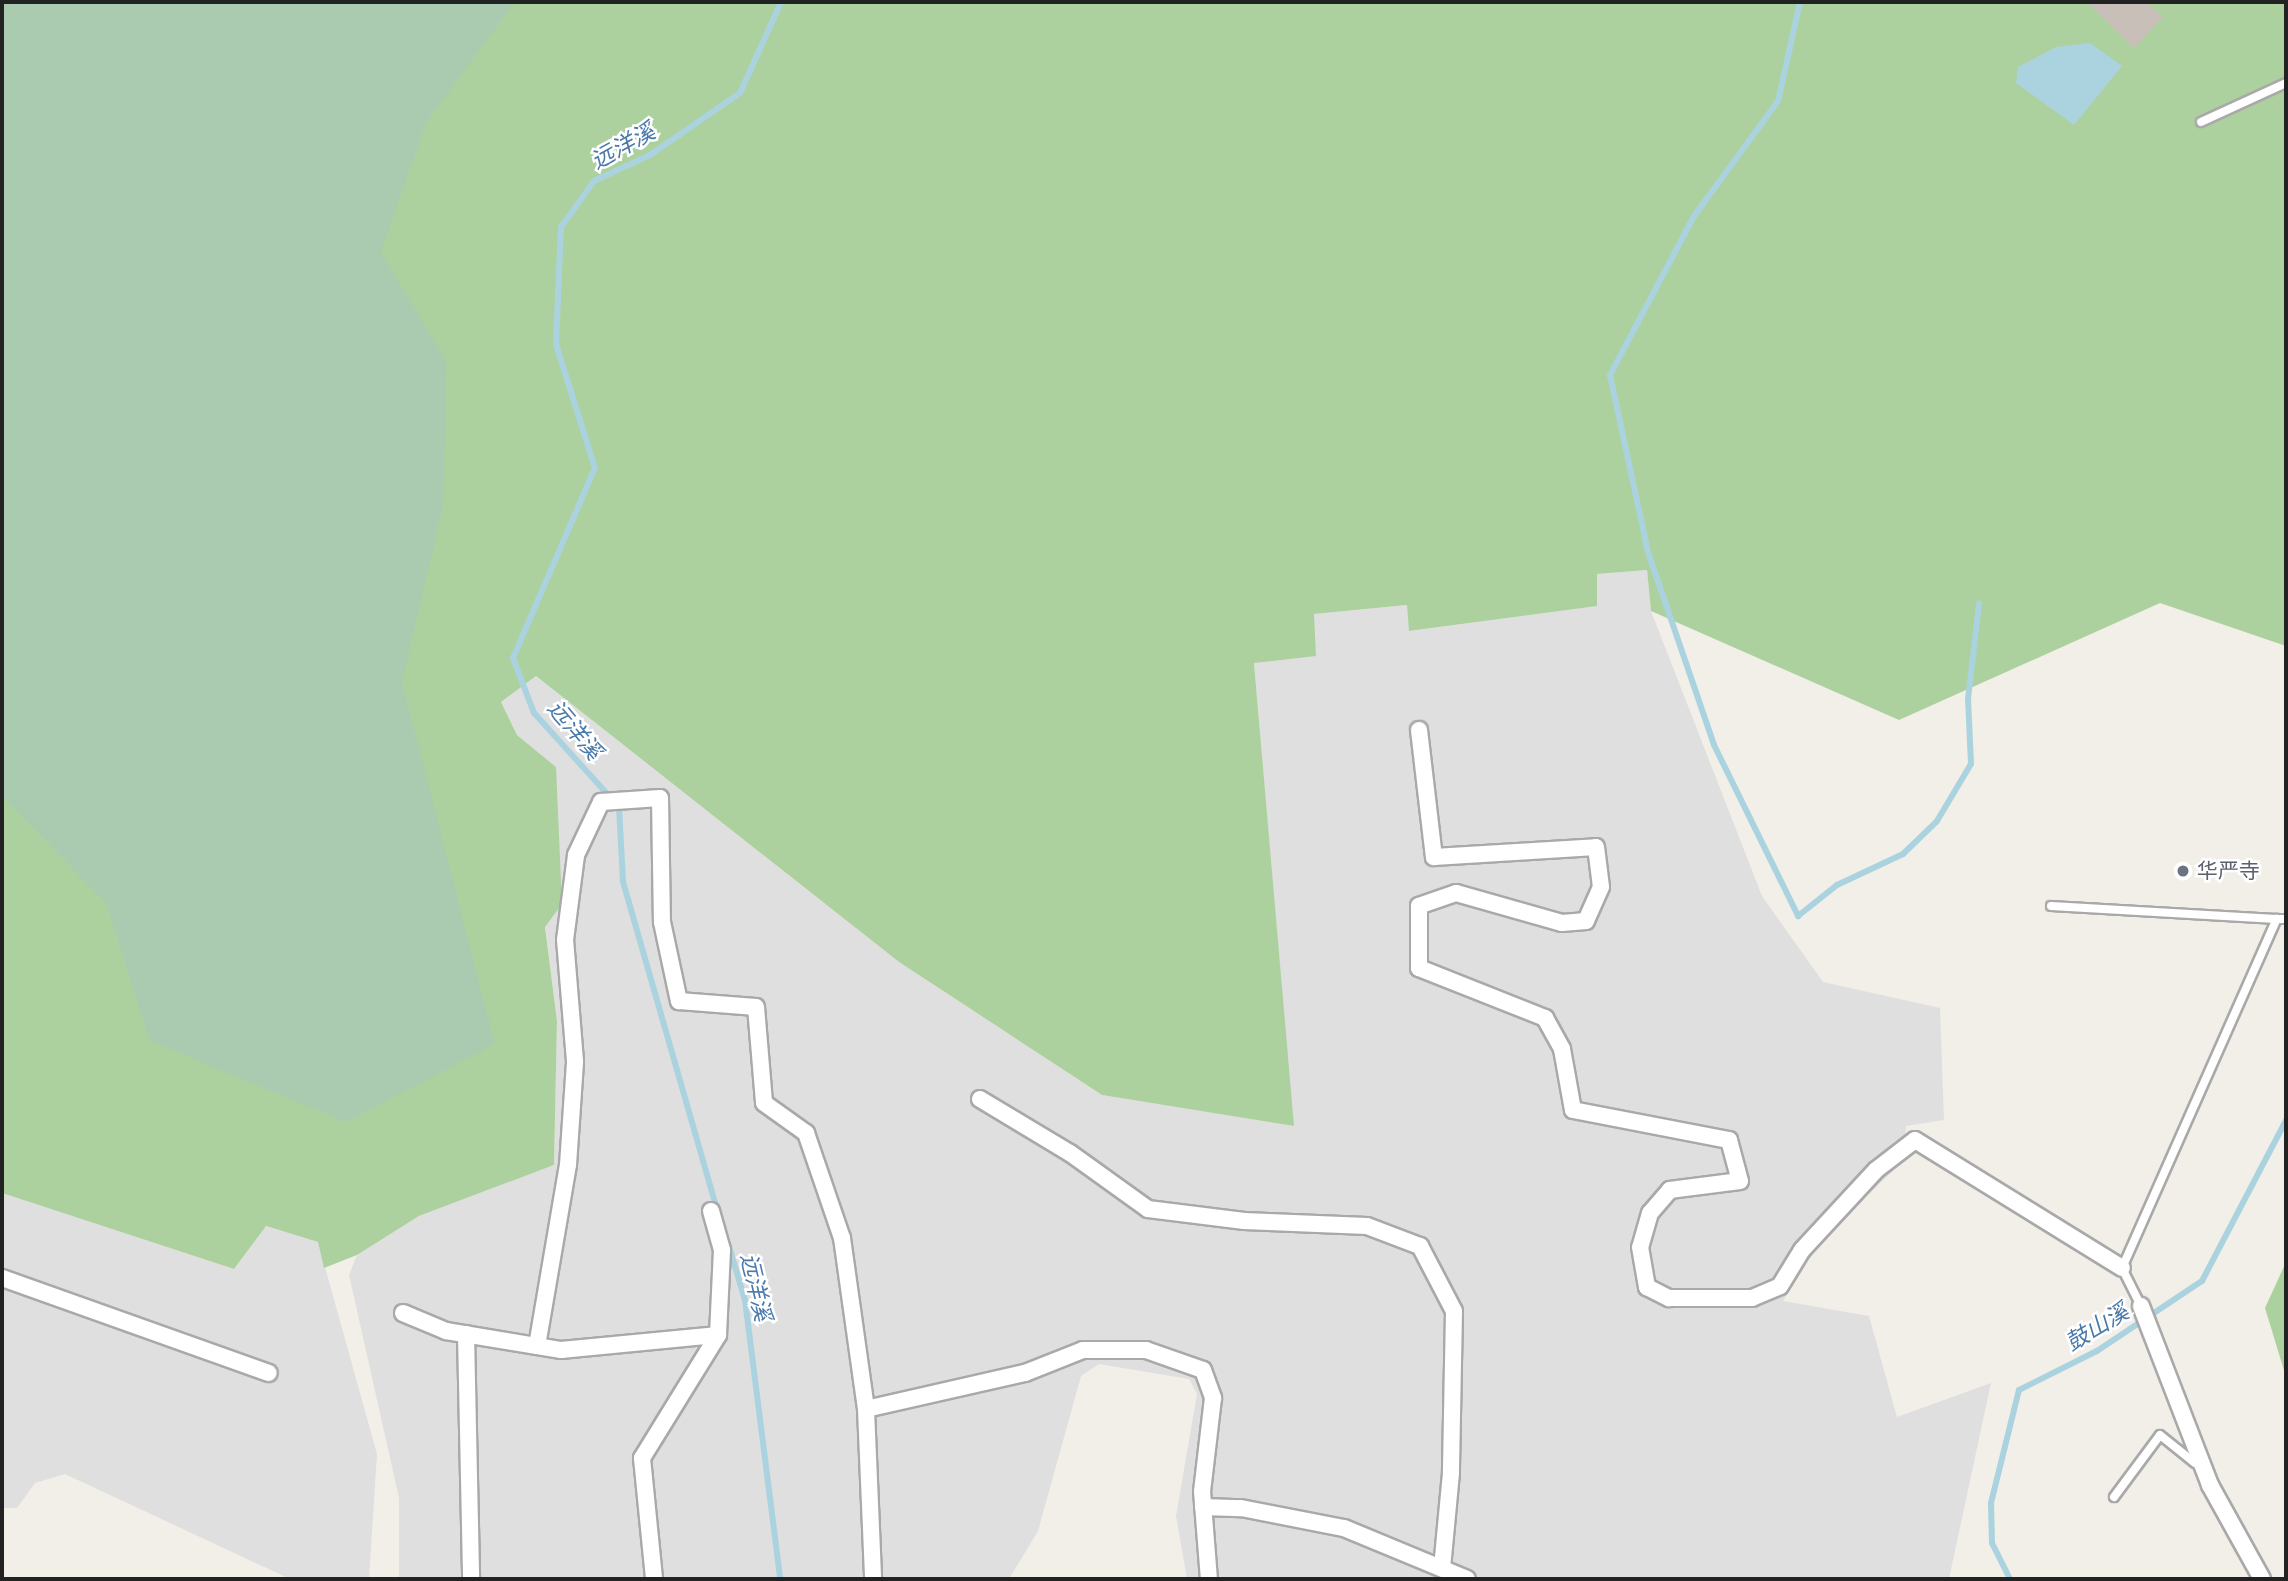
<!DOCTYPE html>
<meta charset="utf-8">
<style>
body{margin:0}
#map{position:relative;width:2288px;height:1581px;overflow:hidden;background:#f2efe9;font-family:Helvetica,"Noto Sans SC",sans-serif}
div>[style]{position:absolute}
.residential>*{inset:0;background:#e0dfdf}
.forest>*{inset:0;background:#add19e}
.cemetery>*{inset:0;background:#aacbaf}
.water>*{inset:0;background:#aad3df}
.stream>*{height:6px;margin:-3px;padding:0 3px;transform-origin:3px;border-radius:3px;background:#aad3df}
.building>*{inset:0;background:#c7bfb8}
.roads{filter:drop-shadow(2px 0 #a9a9a9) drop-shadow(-2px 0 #a9a9a9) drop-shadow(0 2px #a9a9a9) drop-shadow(0 -2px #a9a9a9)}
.service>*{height:8px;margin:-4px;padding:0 4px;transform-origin:4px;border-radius:4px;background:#fff}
.minor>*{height:16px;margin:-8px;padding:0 8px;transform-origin:8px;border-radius:8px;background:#fff}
.dots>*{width:19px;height:19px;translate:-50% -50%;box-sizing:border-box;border:4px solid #fff;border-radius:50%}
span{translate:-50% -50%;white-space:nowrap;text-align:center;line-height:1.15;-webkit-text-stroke:5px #fff;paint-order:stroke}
.worship-label{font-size:21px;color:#5b616d}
.left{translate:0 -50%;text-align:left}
.water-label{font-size:23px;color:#4a7aab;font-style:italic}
.frame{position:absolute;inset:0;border:4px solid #222;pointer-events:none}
</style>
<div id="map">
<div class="residential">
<i style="clip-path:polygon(1647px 570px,1651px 611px,1762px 896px,1823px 982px,1940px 1008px,1944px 1120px,1906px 1126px,1904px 1160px,1822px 1239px,1783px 1301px,1869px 1316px,1897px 1417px,1991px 1383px,1949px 1579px,1187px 1579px,1176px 1516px,1197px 1394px,1189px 1379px,1099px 1364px,1081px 1376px,1038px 1531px,1009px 1579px,399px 1579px,399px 1498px,349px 1275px,357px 1255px,419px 1216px,554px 1165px,557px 1021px,545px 926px,556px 767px,517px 735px,501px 702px,536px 676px,899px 962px,1102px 1095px,1293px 1126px,1254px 662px,1314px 614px,1408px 605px,1410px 631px,1596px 606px,1597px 574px)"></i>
<i style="clip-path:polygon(2px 1193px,234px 1269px,266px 1226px,318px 1242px,377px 1454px,369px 1579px,290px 1579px,65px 1474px,35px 1483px,17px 1508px,2px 1508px)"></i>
</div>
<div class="forest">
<i style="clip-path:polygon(2px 2px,2286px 2px,2286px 646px,2160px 603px,1899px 720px,1651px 611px,1647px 570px,1597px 574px,1597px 606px,1409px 631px,1407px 605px,1314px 614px,1316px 656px,1254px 663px,1294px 1126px,1102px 1095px,899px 962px,536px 676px,501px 702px,517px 735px,556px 767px,562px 904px,545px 927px,557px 1021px,554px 1165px,419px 1216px,357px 1255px,324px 1268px,318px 1242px,266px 1226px,234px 1269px,2px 1193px)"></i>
<i style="clip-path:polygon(2286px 1262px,2286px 1377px,2265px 1308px)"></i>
</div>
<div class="cemetery">
<i style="clip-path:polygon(2px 2px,515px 2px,426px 123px,381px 252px,446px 360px,444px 502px,402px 682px,495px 1044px,346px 1122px,150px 1041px,106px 903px,2px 796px)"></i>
</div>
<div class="water">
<i style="clip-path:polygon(2090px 43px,2122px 66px,2074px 125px,2016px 83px,2018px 67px,2056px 47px)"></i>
</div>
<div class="stream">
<i style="left:1800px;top:2px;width:101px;rotate:102.5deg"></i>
<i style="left:1778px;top:101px;width:142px;rotate:126.1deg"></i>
<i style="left:1694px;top:216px;width:180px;rotate:117.8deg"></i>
<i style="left:1610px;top:375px;width:181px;rotate:77.9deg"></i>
<i style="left:1648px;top:552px;width:204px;rotate:71.1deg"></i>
<i style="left:1714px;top:745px;width:191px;rotate:63.8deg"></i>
<i style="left:1798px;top:916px;width:50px;rotate:-38.5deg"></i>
<i style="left:1837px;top:885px;width:73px;rotate:-25.2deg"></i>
<i style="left:1903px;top:854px;width:47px;rotate:-44.1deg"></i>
<i style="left:1937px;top:821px;width:66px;rotate:-59.2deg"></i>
<i style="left:1971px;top:764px;width:65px;rotate:-92.6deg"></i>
<i style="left:1968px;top:699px;width:96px;rotate:-83.4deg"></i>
<i style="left:718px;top:1213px;width:345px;rotate:-106deg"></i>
<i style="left:623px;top:881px;width:74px;rotate:-93.1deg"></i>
<i style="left:619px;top:807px;width:127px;rotate:-132.1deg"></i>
<i style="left:534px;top:713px;width:59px;rotate:-110.9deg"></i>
<i style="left:513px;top:658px;width:207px;rotate:-66.7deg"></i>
<i style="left:595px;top:468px;width:130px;rotate:-107.5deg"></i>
<i style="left:556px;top:344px;width:117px;rotate:-87.6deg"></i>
<i style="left:561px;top:227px;width:57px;rotate:-54.3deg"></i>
<i style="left:594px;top:181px;width:62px;rotate:-24.9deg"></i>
<i style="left:650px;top:155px;width:109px;rotate:-34.6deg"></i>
<i style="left:740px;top:93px;width:100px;rotate:-65.7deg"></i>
<i style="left:728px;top:1243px;width:59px;rotate:73.4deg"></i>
<i style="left:745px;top:1300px;width:281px;rotate:82.8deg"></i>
<i style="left:2010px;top:1579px;width:40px;rotate:-116.6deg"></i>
<i style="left:1992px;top:1543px;width:40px;rotate:-91.4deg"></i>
<i style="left:1991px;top:1503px;width:116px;rotate:-76.1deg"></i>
<i style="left:2019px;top:1390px;width:87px;rotate:-26.6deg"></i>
<i style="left:2097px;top:1351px;width:126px;rotate:-33.7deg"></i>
<i style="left:2202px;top:1281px;width:182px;rotate:-62.4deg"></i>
</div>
<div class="building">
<i style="clip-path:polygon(2087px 2px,2147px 2px,2163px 17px,2134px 48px)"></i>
</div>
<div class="roads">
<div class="service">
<i style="left:2201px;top:122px;width:94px;rotate:-24.6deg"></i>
<i style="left:2051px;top:906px;width:226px;rotate:3.3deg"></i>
<i style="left:2141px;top:1306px;width:42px;rotate:-116.6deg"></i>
<i style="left:2122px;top:1268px;width:382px;rotate:-66.1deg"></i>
<i style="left:2277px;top:919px;width:9px"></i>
<i style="left:2114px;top:1497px;width:77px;rotate:-53.4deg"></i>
<i style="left:2160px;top:1435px;width:45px;rotate:38.7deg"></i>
</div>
<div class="minor">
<i style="left:1419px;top:730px;width:128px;rotate:83.3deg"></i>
<i style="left:1434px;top:857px;width:162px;rotate:-3.5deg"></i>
<i style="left:1596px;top:847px;width:40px;rotate:82.9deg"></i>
<i style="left:1601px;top:887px;width:37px;rotate:114deg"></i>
<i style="left:1586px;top:921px;width:24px;rotate:175deg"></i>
<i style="left:1562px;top:923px;width:110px;rotate:-164.2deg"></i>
<i style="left:1456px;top:893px;width:39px;rotate:161deg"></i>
<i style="left:1419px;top:906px;width:62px;rotate:90deg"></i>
<i style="left:1419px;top:968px;width:136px;rotate:21.6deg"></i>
<i style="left:1545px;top:1018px;width:35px;rotate:61deg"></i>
<i style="left:1562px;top:1049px;width:62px;rotate:79.8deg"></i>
<i style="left:1573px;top:1110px;width:159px;rotate:10.9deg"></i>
<i style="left:1729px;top:1140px;width:42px;rotate:75deg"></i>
<i style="left:1740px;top:1181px;width:71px;rotate:172.7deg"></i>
<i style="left:1670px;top:1190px;width:30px;rotate:131deg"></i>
<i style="left:1650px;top:1213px;width:35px;rotate:106deg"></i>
<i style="left:1640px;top:1247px;width:41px;rotate:80.1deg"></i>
<i style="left:1647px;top:1287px;width:25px;rotate:27deg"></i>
<i style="left:1669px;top:1298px;width:83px"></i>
<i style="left:1752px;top:1298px;width:30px;rotate:-23deg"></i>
<i style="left:1780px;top:1286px;width:42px;rotate:-58.6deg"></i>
<i style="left:1802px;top:1250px;width:109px;rotate:-47.2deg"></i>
<i style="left:1876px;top:1170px;width:49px;rotate:-37.6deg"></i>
<i style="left:1915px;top:1140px;width:243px;rotate:31.7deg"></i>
<i style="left:980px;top:1099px;width:105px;rotate:31deg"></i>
<i style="left:1070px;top:1153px;width:96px;rotate:35.7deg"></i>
<i style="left:1148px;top:1209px;width:97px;rotate:7.1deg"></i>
<i style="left:1244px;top:1221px;width:123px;rotate:2.3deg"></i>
<i style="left:1367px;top:1226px;width:57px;rotate:20.7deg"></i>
<i style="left:1420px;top:1246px;width:73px;rotate:62.4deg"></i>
<i style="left:1454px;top:1311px;width:162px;rotate:91.1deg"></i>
<i style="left:1451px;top:1473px;width:96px;rotate:95.4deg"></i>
<i style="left:711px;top:1211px;width:41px;rotate:74.2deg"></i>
<i style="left:722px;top:1250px;width:85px;rotate:92.7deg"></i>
<i style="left:2px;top:1278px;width:283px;rotate:19.6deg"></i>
<i style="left:2141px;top:1306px;width:192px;rotate:68.9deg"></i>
<i style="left:2210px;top:1485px;width:107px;rotate:61deg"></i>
<i style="left:403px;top:1313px;width:47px;rotate:22.7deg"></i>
<i style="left:446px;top:1331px;width:117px;rotate:9.4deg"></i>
<i style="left:561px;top:1350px;width:158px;rotate:-5.5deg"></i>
<i style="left:718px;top:1335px;width:145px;rotate:121.7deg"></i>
<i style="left:642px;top:1458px;width:122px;rotate:84.3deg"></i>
<i style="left:466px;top:1334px;width:245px;rotate:88.8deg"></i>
<i style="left:537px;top:1346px;width:184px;rotate:-80.3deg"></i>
<i style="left:568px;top:1165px;width:104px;rotate:-86.1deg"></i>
<i style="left:575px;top:1061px;width:121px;rotate:-94.7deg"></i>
<i style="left:565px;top:940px;width:86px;rotate:-82.6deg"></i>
<i style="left:576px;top:855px;width:59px;rotate:-64.7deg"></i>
<i style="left:601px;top:802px;width:59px;rotate:-3.9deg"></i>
<i style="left:660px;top:798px;width:124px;rotate:89.1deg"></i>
<i style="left:662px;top:922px;width:81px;rotate:77.9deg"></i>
<i style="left:679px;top:1001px;width:77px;rotate:4.5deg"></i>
<i style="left:756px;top:1007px;width:96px;rotate:85.2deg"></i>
<i style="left:764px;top:1103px;width:52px;rotate:35.5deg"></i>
<i style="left:806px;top:1133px;width:111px;rotate:71.1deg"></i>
<i style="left:842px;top:1238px;width:173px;rotate:82deg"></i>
<i style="left:866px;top:1409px;width:170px;rotate:87.6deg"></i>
<i style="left:866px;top:1409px;width:163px;rotate:-12.8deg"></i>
<i style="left:1025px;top:1373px;width:62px;rotate:-21.6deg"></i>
<i style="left:1083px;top:1350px;width:63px"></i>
<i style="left:1146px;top:1350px;width:60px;rotate:19.3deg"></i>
<i style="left:1203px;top:1370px;width:30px;rotate:70deg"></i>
<i style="left:1213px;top:1398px;width:94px;rotate:96.7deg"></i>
<i style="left:1202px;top:1491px;width:88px;rotate:85.5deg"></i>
<i style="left:1203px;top:1507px;width:38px;rotate:2deg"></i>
<i style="left:1241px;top:1508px;width:105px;rotate:11deg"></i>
<i style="left:1344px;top:1528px;width:133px;rotate:22.5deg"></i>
</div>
</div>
<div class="dots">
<i style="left:2183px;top:871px;background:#6b7280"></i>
</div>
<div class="worship-label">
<span class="left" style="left:2197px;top:871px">华严寺</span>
</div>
<div class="water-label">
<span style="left:623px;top:146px;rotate:-29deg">远洋溪</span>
<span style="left:575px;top:730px;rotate:50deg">远洋溪</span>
<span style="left:756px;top:1287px;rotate:77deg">远洋溪</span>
<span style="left:2097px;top:1327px;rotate:-31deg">鼓山溪</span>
</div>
<div class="frame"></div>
</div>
